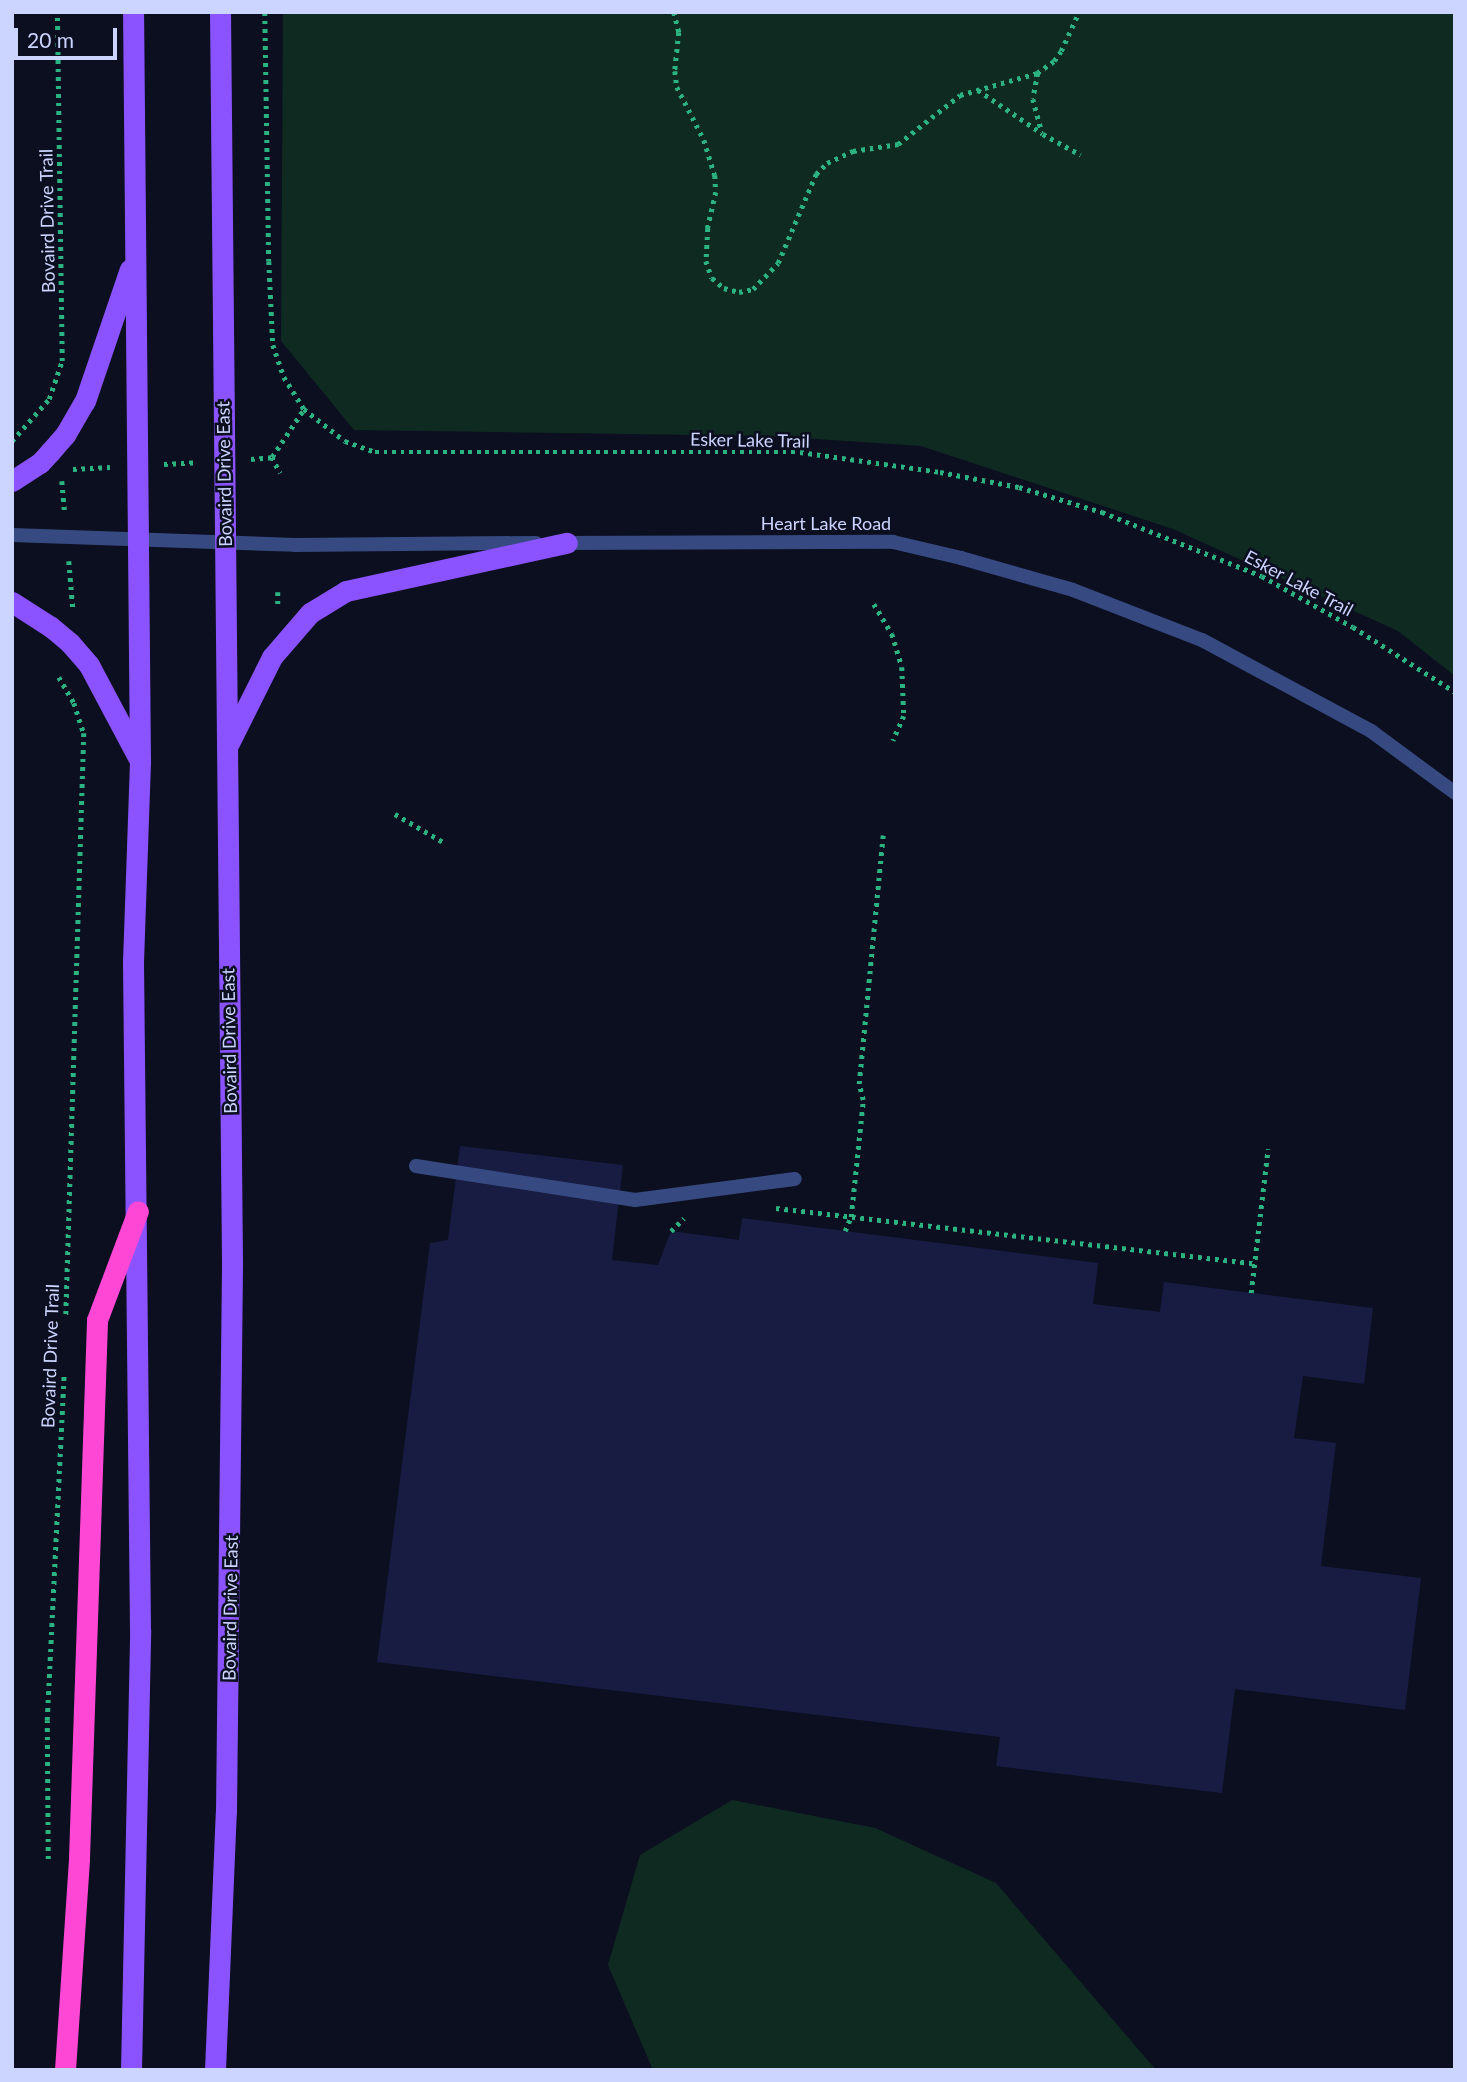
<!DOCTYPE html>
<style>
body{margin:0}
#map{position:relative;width:1467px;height:2082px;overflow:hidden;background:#0c0f20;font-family:Lato,sans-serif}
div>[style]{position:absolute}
.green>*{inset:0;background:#0f2a21}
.building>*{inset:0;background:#181c42}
.path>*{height:4.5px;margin-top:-2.25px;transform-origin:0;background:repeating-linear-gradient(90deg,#2bb482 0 3.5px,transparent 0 8.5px)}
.service>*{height:14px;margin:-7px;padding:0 7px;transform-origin:7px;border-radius:7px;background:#364a81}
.tertiary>*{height:14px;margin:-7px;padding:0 7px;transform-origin:7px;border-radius:7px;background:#364a81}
.primary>*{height:21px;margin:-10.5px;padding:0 10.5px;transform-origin:10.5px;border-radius:10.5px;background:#8b53ff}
.motorway>*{height:21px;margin:-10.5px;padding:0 10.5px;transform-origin:10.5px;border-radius:10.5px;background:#ff47d6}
span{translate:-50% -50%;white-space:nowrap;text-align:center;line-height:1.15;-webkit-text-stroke:5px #0c0f20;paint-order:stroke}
.street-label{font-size:18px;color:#ccd5ff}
.frame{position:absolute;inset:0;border:14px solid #ccd5ff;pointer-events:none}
.scale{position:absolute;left:14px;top:28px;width:103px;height:32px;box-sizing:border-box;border:4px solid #ccd5ff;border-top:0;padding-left:9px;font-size:21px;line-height:24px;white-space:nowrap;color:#ccd5ff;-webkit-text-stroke:5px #0c0f20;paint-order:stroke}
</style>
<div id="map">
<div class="green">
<i style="clip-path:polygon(283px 12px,1455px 12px,1455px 676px,1398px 631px,1173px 529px,921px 446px,772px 436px,354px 430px,281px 341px)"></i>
<i style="clip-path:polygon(732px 1800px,875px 1828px,996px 1883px,1156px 2070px,653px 2070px,608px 1965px,640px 1855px)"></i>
</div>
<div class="building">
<i style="clip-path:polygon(460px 1146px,623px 1165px,612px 1260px,658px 1265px,671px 1231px,739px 1240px,742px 1218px,1098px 1263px,1093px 1304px,1160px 1312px,1164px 1282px,1373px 1308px,1364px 1384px,1303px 1376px,1294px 1438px,1336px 1443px,1321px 1566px,1421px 1578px,1405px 1710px,1235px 1689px,1222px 1793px,996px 1766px,1000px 1737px,377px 1662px,430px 1243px,448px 1240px)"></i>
</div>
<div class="path">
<i style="left:265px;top:12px;width:249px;rotate:89.1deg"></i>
<i style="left:269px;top:261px;width:84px;rotate:87.3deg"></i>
<i style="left:273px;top:345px;width:34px;rotate:71deg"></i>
<i style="left:284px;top:377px;width:38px;rotate:58deg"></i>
<i style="left:304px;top:409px;width:52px;rotate:38deg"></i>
<i style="left:345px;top:441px;width:32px;rotate:20deg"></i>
<i style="left:375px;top:452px;width:425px"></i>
<i style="left:800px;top:452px;width:141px;rotate:8.1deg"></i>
<i style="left:940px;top:472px;width:80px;rotate:10.8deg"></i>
<i style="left:1019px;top:487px;width:87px;rotate:16.8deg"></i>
<i style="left:1102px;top:512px;width:172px;rotate:21.8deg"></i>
<i style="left:1262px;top:576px;width:104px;rotate:29.3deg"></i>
<i style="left:1353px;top:627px;width:121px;rotate:32.5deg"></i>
<i style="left:674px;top:12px;width:21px;rotate:76deg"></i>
<i style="left:679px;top:32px;width:39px;rotate:96deg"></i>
<i style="left:675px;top:71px;width:16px;rotate:83deg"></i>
<i style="left:677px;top:87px;width:59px;rotate:63deg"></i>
<i style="left:704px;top:140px;width:37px;rotate:73deg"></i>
<i style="left:715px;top:175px;width:17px;rotate:87deg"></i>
<i style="left:716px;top:192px;width:37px;rotate:103deg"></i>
<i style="left:708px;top:228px;width:33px;rotate:93deg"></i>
<i style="left:706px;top:261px;width:18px;rotate:71deg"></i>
<i style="left:712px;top:278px;width:16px;rotate:40deg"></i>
<i style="left:724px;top:288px;width:16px;rotate:15deg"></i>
<i style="left:739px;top:292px;width:14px;rotate:-12deg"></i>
<i style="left:753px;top:289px;width:36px;rotate:-46deg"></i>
<i style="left:778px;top:263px;width:97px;rotate:-66.9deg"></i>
<i style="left:816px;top:174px;width:16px;rotate:-45deg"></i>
<i style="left:827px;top:163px;width:29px;rotate:-25deg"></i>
<i style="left:853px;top:151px;width:46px;rotate:-8.8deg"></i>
<i style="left:898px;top:144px;width:79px;rotate:-38.3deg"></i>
<i style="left:960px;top:95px;width:80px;rotate:-15.9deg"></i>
<i style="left:1037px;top:73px;width:21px;rotate:-35deg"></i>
<i style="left:1054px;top:61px;width:12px;rotate:-55deg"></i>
<i style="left:1061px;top:51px;width:43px;rotate:-65.2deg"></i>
<i style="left:1038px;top:73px;width:26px;rotate:101deg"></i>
<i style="left:1033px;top:99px;width:34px;rotate:75deg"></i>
<i style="left:978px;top:90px;width:78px;rotate:34.1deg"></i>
<i style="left:1043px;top:134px;width:43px;rotate:28.9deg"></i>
<i style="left:12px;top:441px;width:56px;rotate:-48.6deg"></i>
<i style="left:49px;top:399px;width:40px;rotate:-71.1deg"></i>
<i style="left:62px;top:361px;width:349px;rotate:-90.8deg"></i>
<i style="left:272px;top:457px;width:58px;rotate:-56.3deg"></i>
<i style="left:272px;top:457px;width:18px;rotate:63deg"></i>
<i style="left:251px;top:459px;width:21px;rotate:-5deg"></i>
<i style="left:164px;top:464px;width:33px;rotate:-3deg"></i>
<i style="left:73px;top:469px;width:37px;rotate:-3deg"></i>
<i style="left:62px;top:481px;width:33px;rotate:85deg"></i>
<i style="left:69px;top:561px;width:48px;rotate:85.2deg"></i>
<i style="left:278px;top:592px;width:13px;rotate:90deg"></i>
<i style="left:874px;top:604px;width:35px;rotate:59deg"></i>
<i style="left:892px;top:634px;width:34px;rotate:73deg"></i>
<i style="left:902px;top:667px;width:49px;rotate:87.7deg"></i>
<i style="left:904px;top:716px;width:27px;rotate:114deg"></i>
<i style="left:59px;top:677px;width:30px;rotate:60deg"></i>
<i style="left:74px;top:703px;width:32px;rotate:72deg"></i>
<i style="left:84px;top:733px;width:584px;rotate:91.77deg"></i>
<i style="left:395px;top:814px;width:58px;rotate:30.1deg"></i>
<i style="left:776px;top:1208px;width:482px;rotate:6.6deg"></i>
<i style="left:671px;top:1231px;width:18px;rotate:-45deg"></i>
<i style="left:845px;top:1231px;width:15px;rotate:-67deg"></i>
<i style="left:851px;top:1217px;width:118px;rotate:-84.1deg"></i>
<i style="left:863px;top:1100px;width:16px;rotate:-104deg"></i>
<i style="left:859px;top:1084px;width:250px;rotate:-84.5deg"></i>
<i style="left:1251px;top:1293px;width:145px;rotate:-83.3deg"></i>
<i style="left:48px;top:1859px;width:139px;rotate:-90.4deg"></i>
<i style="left:47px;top:1720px;width:346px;rotate:-87.2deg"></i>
</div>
<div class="service">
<i style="left:416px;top:1166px;width:222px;rotate:8.8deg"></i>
<i style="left:635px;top:1200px;width:161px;rotate:-7.5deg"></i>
</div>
<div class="tertiary">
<i style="left:12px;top:535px;width:283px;rotate:2deg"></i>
<i style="left:295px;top:545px;width:241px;rotate:-0.5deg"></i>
<i style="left:559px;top:543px;width:334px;rotate:-0.2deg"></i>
<i style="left:893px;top:542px;width:70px;rotate:13.2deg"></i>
<i style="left:961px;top:558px;width:116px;rotate:15.9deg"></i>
<i style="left:1073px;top:590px;width:138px;rotate:21.2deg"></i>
<i style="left:1202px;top:640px;width:192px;rotate:28.3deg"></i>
<i style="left:1371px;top:731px;width:104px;rotate:36.4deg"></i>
</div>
<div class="primary">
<i style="left:12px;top:481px;width:33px;rotate:-33deg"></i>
<i style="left:40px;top:463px;width:15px;rotate:-48deg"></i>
<i style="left:50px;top:452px;width:23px;rotate:-49deg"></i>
<i style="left:65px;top:435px;width:39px;rotate:-60deg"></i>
<i style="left:85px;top:401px;width:139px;rotate:-71.2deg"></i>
<i style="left:12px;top:602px;width:46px;rotate:32.7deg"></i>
<i style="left:51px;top:627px;width:25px;rotate:40deg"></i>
<i style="left:70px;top:643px;width:29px;rotate:49deg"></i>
<i style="left:89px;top:665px;width:104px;rotate:62deg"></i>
<i style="left:229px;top:743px;width:96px;rotate:-63.4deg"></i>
<i style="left:272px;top:657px;width:58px;rotate:-49.2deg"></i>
<i style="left:310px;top:613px;width:42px;rotate:-31.4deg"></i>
<i style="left:346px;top:591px;width:226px;rotate:-12.3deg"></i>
<i style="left:131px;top:2070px;width:440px;rotate:-88.8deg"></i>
<i style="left:140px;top:1630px;width:668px;rotate:-90.6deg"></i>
<i style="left:133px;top:962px;width:200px;rotate:-88deg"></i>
<i style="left:140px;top:762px;width:750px;rotate:-90.53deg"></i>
<i style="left:215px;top:2070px;width:258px;rotate:-87.6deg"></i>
<i style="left:226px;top:1812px;width:550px;rotate:-89.37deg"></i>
<i style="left:232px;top:1262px;width:1250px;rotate:-90.55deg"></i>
</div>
<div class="motorway">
<i style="left:65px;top:2070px;width:212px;rotate:-86.2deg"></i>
<i style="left:79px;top:1858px;width:538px;rotate:-88.08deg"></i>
<i style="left:97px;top:1320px;width:116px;rotate:-69.4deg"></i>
</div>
<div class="street-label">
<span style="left:47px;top:221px;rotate:-91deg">Bovaird Drive Trail</span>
<span style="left:750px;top:440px;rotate:1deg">Esker Lake Trail</span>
<span style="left:224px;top:474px;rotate:-91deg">Bovaird Drive East</span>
<span style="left:826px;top:523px">Heart Lake Road</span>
<span style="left:1299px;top:583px;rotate:28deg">Esker Lake Trail</span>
<span style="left:229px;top:1041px;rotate:-91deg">Bovaird Drive East</span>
<span style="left:50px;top:1356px;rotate:-88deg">Bovaird Drive Trail</span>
<span style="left:230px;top:1608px;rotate:-89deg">Bovaird Drive East</span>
</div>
<div class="frame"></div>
<div class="scale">20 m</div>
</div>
